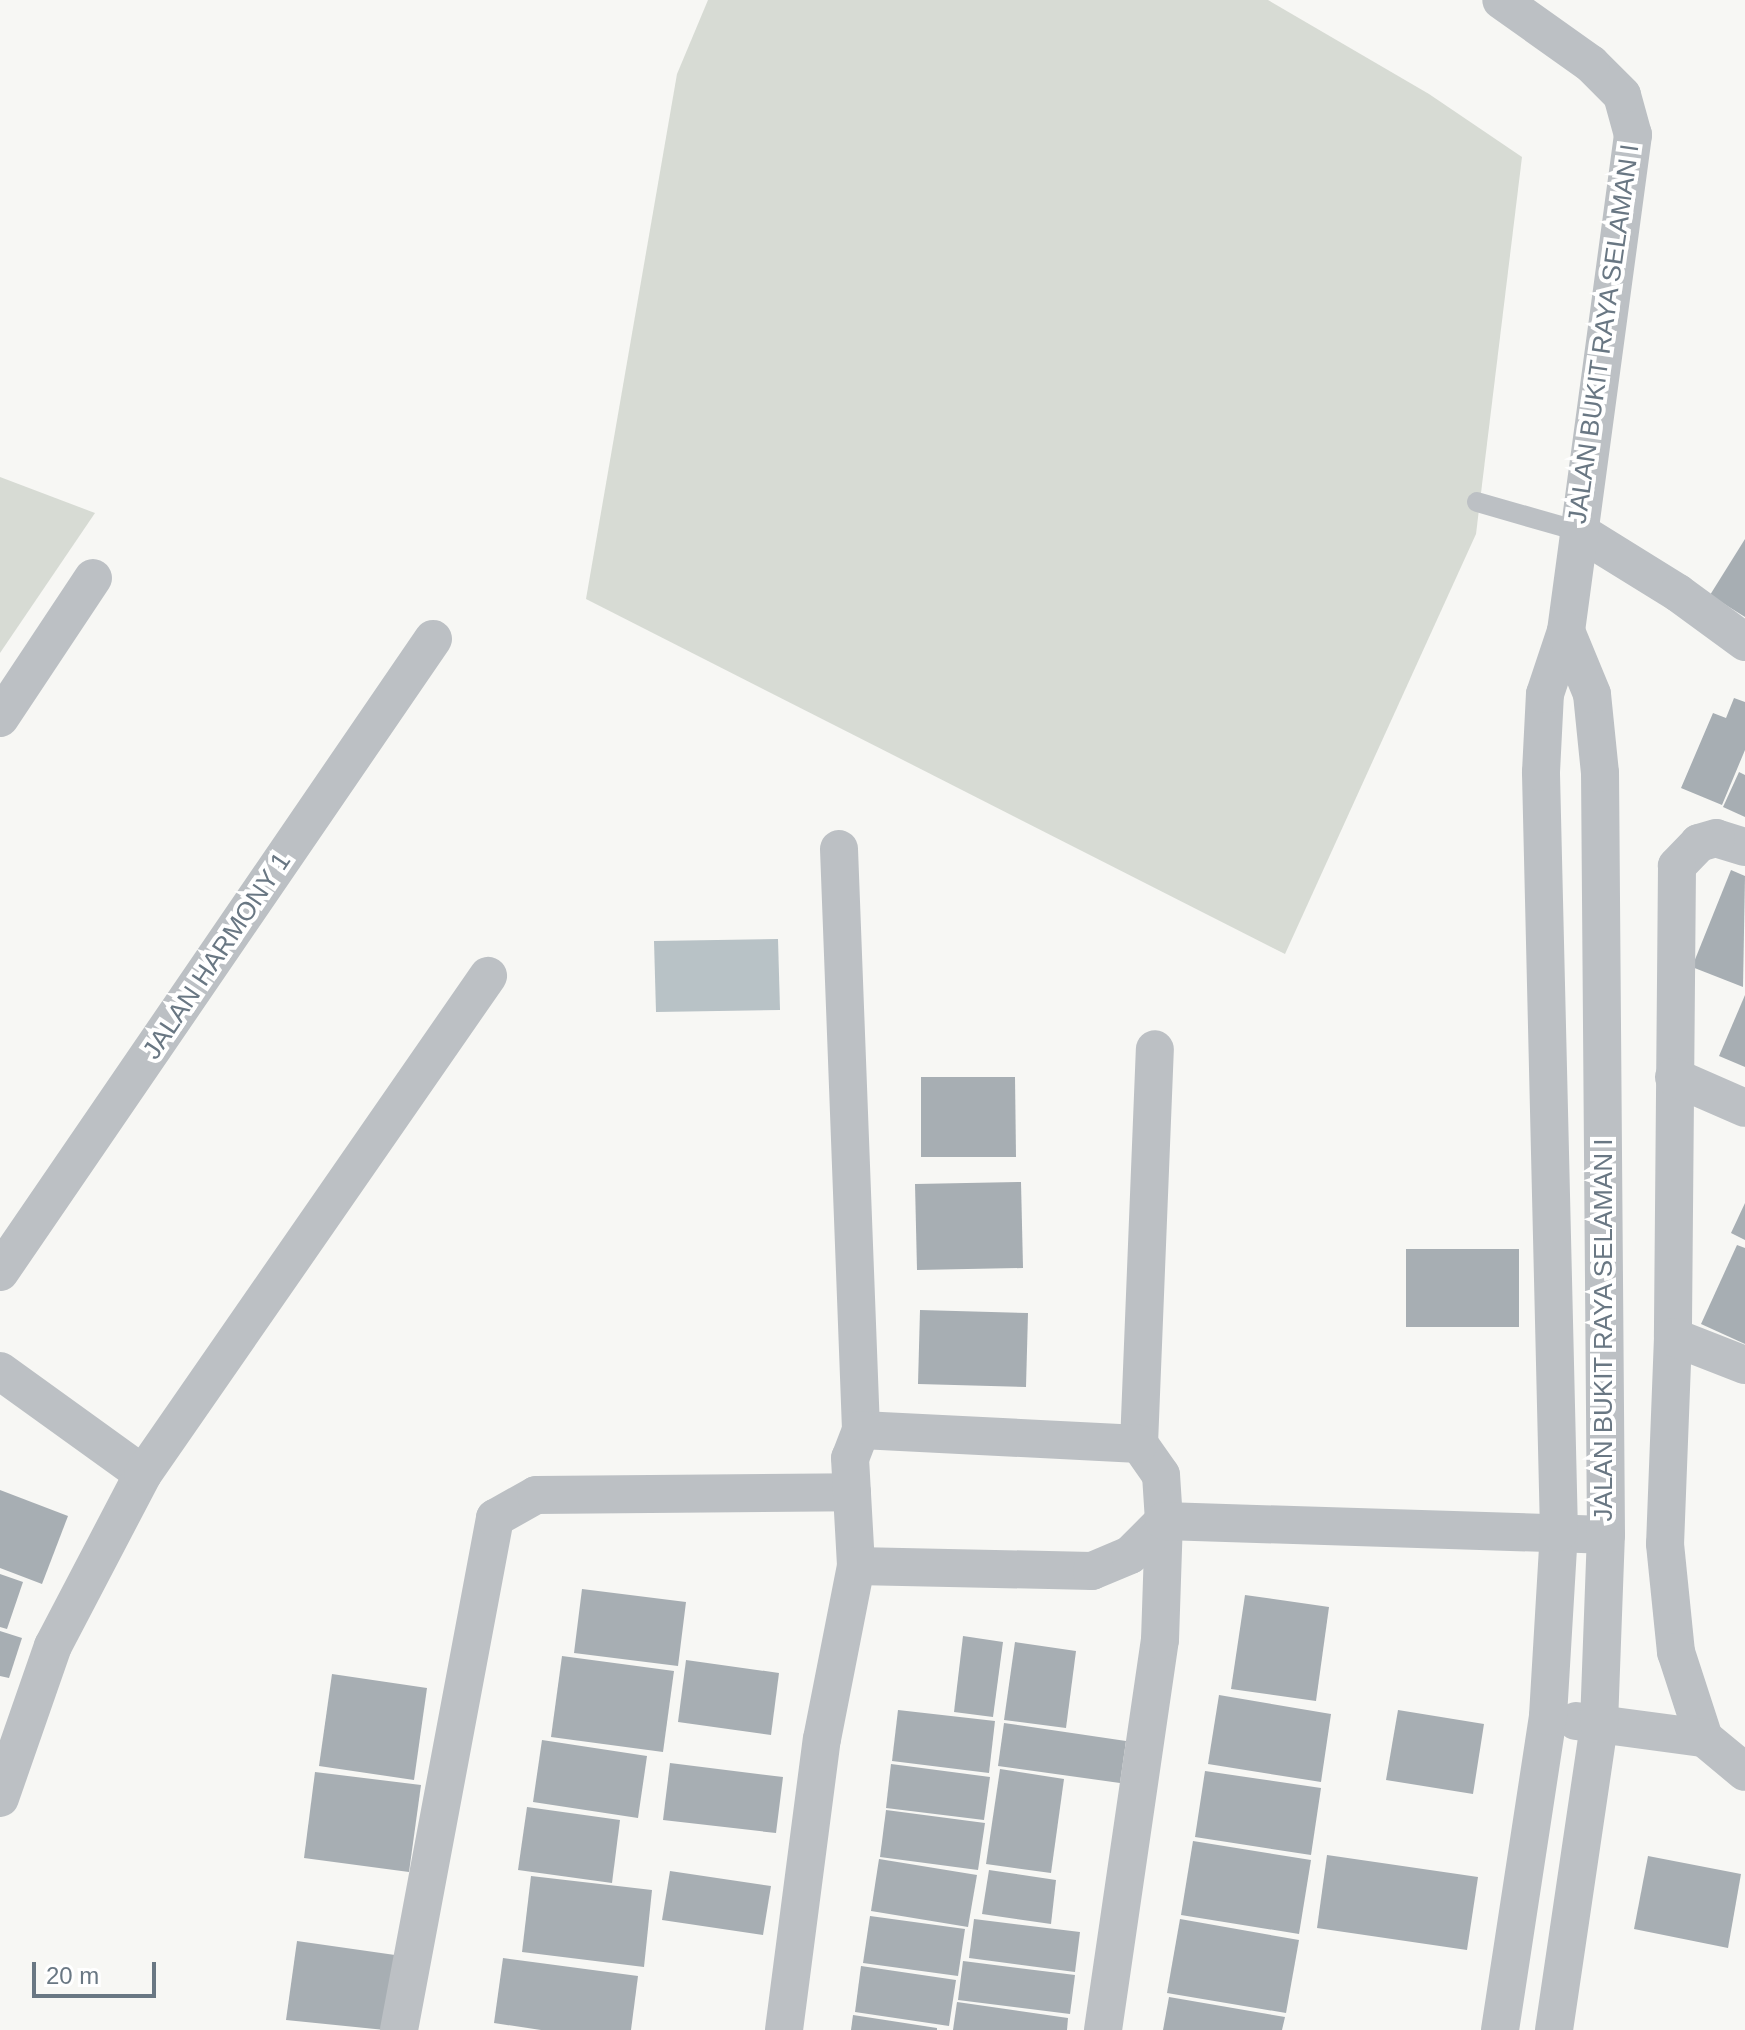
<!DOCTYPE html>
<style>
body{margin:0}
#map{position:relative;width:1745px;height:2030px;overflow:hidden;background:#f7f7f4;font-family:Helvetica,sans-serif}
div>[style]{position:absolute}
.green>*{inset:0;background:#d7dbd4}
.water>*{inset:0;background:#b8c2c6}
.building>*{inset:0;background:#a7aeb3}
.service>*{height:20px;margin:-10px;padding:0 10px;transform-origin:10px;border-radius:10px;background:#bcc0c4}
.minor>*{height:38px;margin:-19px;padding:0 19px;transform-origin:19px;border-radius:19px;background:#bcc0c4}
span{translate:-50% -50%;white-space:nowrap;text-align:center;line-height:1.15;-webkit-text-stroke:8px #fff;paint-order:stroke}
.street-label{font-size:26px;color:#697783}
.scale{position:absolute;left:32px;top:1962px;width:124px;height:36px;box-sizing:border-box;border:4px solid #697783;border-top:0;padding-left:10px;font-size:24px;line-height:28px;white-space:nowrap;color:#697783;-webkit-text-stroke:6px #fff;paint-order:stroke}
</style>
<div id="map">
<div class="green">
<i style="clip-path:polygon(708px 0,1268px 0,1429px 94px,1522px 157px,1476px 534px,1285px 954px,586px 599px,677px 74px)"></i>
<i style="clip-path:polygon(0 477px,95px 513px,0 653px)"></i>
</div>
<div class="water">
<i style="clip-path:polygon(778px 939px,780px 1010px,656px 1012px,654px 941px)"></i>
</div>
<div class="building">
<i style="clip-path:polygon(1745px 539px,1745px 617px,1710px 595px)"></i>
<i style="clip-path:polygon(1734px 698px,1745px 702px,1745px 750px,1722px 805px,1681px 788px,1713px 713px,1726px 718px)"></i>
<i style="clip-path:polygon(1739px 772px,1745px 775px,1745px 817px,1723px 807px)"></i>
<i style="clip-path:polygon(1731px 870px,1745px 876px,1743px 987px,1692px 967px)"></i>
<i style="clip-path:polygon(1745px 995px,1745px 1067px,1719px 1056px)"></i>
<i style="clip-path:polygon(921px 1077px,1015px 1077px,1016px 1157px,921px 1157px)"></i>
<i style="clip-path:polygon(1021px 1182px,1023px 1268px,917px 1270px,915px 1184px)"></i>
<i style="clip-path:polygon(1745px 1203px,1745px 1240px,1731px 1233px)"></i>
<i style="clip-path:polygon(1737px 1245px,1745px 1248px,1745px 1344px,1701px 1324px)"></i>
<i style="clip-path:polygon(1406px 1249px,1519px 1249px,1519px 1327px,1406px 1327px)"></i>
<i style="clip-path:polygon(920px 1310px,1028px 1313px,1026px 1387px,918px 1384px)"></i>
<i style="clip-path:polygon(0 1490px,68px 1516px,42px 1584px,0 1568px)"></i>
<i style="clip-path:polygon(0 1574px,23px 1582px,7px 1629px,0 1627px)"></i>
<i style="clip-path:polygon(582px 1589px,686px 1602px,678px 1666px,574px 1653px)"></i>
<i style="clip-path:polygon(1245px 1595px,1329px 1607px,1316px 1701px,1231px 1689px)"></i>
<i style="clip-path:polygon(0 1631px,22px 1638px,9px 1678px,0 1676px)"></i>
<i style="clip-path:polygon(963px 1636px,1003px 1642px,993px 1717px,954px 1712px)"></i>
<i style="clip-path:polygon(1015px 1642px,1076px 1651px,1066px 1728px,1004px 1720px)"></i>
<i style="clip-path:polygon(562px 1656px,674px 1671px,663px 1752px,551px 1737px)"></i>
<i style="clip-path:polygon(686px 1660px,779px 1673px,771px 1735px,678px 1722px)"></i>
<i style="clip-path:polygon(332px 1674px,427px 1688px,414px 1780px,319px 1766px)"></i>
<i style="clip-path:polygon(1219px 1695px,1331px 1714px,1321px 1782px,1208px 1764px)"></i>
<i style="clip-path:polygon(898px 1710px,995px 1721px,989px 1773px,892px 1761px)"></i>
<i style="clip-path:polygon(1398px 1710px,1484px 1724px,1473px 1794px,1386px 1780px)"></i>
<i style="clip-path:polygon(1004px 1723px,1126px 1741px,1120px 1783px,998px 1766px)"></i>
<i style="clip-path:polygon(542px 1740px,647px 1756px,638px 1818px,533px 1802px)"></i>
<i style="clip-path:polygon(670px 1763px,783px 1777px,776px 1833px,663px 1820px)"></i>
<i style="clip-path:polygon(891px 1764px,990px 1777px,984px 1820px,886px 1808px)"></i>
<i style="clip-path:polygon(1000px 1769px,1064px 1779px,1051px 1873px,986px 1864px)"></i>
<i style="clip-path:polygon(1205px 1771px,1321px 1788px,1311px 1855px,1195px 1837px)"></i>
<i style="clip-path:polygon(315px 1772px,421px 1785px,409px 1872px,304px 1858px)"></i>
<i style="clip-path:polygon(527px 1807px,620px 1820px,612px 1883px,518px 1870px)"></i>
<i style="clip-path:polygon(886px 1810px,985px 1823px,978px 1870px,880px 1857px)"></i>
<i style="clip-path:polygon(1193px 1841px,1311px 1860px,1299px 1934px,1181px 1915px)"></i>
<i style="clip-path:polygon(1327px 1855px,1478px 1877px,1467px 1950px,1317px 1928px)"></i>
<i style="clip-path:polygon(1648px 1856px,1741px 1874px,1728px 1948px,1634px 1929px)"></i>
<i style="clip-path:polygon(879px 1859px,977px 1875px,968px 1927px,871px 1911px)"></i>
<i style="clip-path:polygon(989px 1870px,1056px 1880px,1051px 1924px,982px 1914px)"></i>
<i style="clip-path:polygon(670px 1871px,771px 1886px,763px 1935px,662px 1920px)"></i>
<i style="clip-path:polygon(531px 1876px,652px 1890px,644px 1967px,522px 1952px)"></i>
<i style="clip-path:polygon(870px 1916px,965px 1929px,958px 1976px,863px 1963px)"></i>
<i style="clip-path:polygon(974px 1919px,1080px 1932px,1075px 1972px,969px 1958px)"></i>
<i style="clip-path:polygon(1180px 1919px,1299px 1940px,1286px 2013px,1167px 1993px)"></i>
<i style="clip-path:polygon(297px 1941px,395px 1955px,385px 2030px,286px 2020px)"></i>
<i style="clip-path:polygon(503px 1958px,638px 1976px,631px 2030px,541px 2030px,494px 2023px)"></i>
<i style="clip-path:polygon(963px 1961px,1075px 1975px,1070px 2014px,958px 2000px)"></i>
<i style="clip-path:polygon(861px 1966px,956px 1980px,949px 2026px,855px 2012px)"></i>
<i style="clip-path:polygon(1169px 1997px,1285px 2017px,1282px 2030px,1163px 2030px)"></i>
<i style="clip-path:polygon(957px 2002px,1068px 2018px,1067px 2030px,953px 2030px)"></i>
<i style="clip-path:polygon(853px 2015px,937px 2028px,937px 2030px,851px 2030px)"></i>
</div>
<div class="service">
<i style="left:1477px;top:502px;width:105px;rotate:16deg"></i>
</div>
<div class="minor">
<i style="left:1578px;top:531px;width:118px;rotate:31.8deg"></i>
<i style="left:1678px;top:593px;width:83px;rotate:36.2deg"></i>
<i style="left:0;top:718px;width:168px;rotate:-56.4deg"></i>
<i style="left:1745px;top:847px;width:30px;rotate:-163deg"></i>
<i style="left:1716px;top:838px;width:18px;rotate:164deg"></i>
<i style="left:1699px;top:843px;width:32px;rotate:134deg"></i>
<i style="left:1677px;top:866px;width:471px;rotate:90.5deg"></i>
<i style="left:1673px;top:1337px;width:207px;rotate:92.2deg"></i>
<i style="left:1665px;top:1544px;width:109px;rotate:84.2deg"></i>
<i style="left:1676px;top:1652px;width:90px;rotate:72deg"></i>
<i style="left:1704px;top:1738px;width:53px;rotate:39.7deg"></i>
<i style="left:839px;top:849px;width:581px;rotate:87.83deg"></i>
<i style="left:1674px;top:1077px;width:77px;rotate:23.6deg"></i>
<i style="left:0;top:1272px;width:767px;rotate:-55.63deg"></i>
<i style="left:1673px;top:1337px;width:77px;rotate:21.3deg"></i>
<i style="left:0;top:1371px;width:176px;rotate:35.8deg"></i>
<i style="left:1139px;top:1444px;width:395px;rotate:-87.7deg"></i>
<i style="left:1576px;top:1721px;width:129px;rotate:7.6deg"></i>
<i style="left:0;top:1798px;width:161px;rotate:-70.8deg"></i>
<i style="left:53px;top:1646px;width:194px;rotate:-62.4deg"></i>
<i style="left:143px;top:1474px;width:606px;rotate:-55.29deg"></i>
<i style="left:399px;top:2030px;width:521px;rotate:-79.38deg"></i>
<i style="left:495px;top:1518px;width:47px;rotate:-29.3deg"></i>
<i style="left:536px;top:1495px;width:316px;rotate:-0.5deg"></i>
<i style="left:784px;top:2030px;width:293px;rotate:-82.6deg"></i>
<i style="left:822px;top:1739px;width:176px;rotate:-78.9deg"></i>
<i style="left:1103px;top:2030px;width:394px;rotate:-81.7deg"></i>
<i style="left:1160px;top:1640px;width:119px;rotate:-88.1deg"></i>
<i style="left:1164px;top:1521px;width:46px;rotate:-93.7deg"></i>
<i style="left:1161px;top:1475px;width:38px;rotate:-125deg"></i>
<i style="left:1139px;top:1444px;width:278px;rotate:-177.1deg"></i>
<i style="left:861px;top:1430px;width:30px;rotate:111deg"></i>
<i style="left:850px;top:1458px;width:108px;rotate:86.8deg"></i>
<i style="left:856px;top:1566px;width:236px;rotate:1.2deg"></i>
<i style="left:1092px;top:1571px;width:41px;rotate:-22.8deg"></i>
<i style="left:1130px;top:1555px;width:48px;rotate:-45deg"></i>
<i style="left:1164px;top:1521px;width:442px;rotate:1.8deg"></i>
<i style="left:1500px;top:2030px;width:318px;rotate:-81.3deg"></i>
<i style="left:1548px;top:1716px;width:184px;rotate:-86.6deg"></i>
<i style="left:1559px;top:1532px;width:760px;rotate:-91.36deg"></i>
<i style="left:1541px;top:772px;width:78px;rotate:-87.1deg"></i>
<i style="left:1545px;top:694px;width:66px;rotate:-71.6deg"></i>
<i style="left:1566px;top:631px;width:501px;rotate:-82.31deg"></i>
<i style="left:1633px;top:135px;width:41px;rotate:-105.4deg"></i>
<i style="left:1622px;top:95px;width:44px;rotate:-135deg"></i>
<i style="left:1591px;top:64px;width:110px;rotate:-144.6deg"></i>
<i style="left:1554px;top:2030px;width:309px;rotate:-81.6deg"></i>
<i style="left:1599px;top:1724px;width:189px;rotate:-87.9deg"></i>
<i style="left:1606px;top:1535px;width:762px;rotate:-90.45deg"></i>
<i style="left:1600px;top:773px;width:79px;rotate:-95.8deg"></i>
<i style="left:1592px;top:694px;width:68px;rotate:-112.4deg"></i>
</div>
<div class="street-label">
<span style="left:1604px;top:334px;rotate:-82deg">JALAN BUKIT RAYA SELAMAN I</span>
<span style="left:217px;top:956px;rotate:-56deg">JALAN HARMONY 1</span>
<span style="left:1604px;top:1330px;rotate:-90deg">JALAN BUKIT RAYA SELAMAN I</span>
</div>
<div class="scale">20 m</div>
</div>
